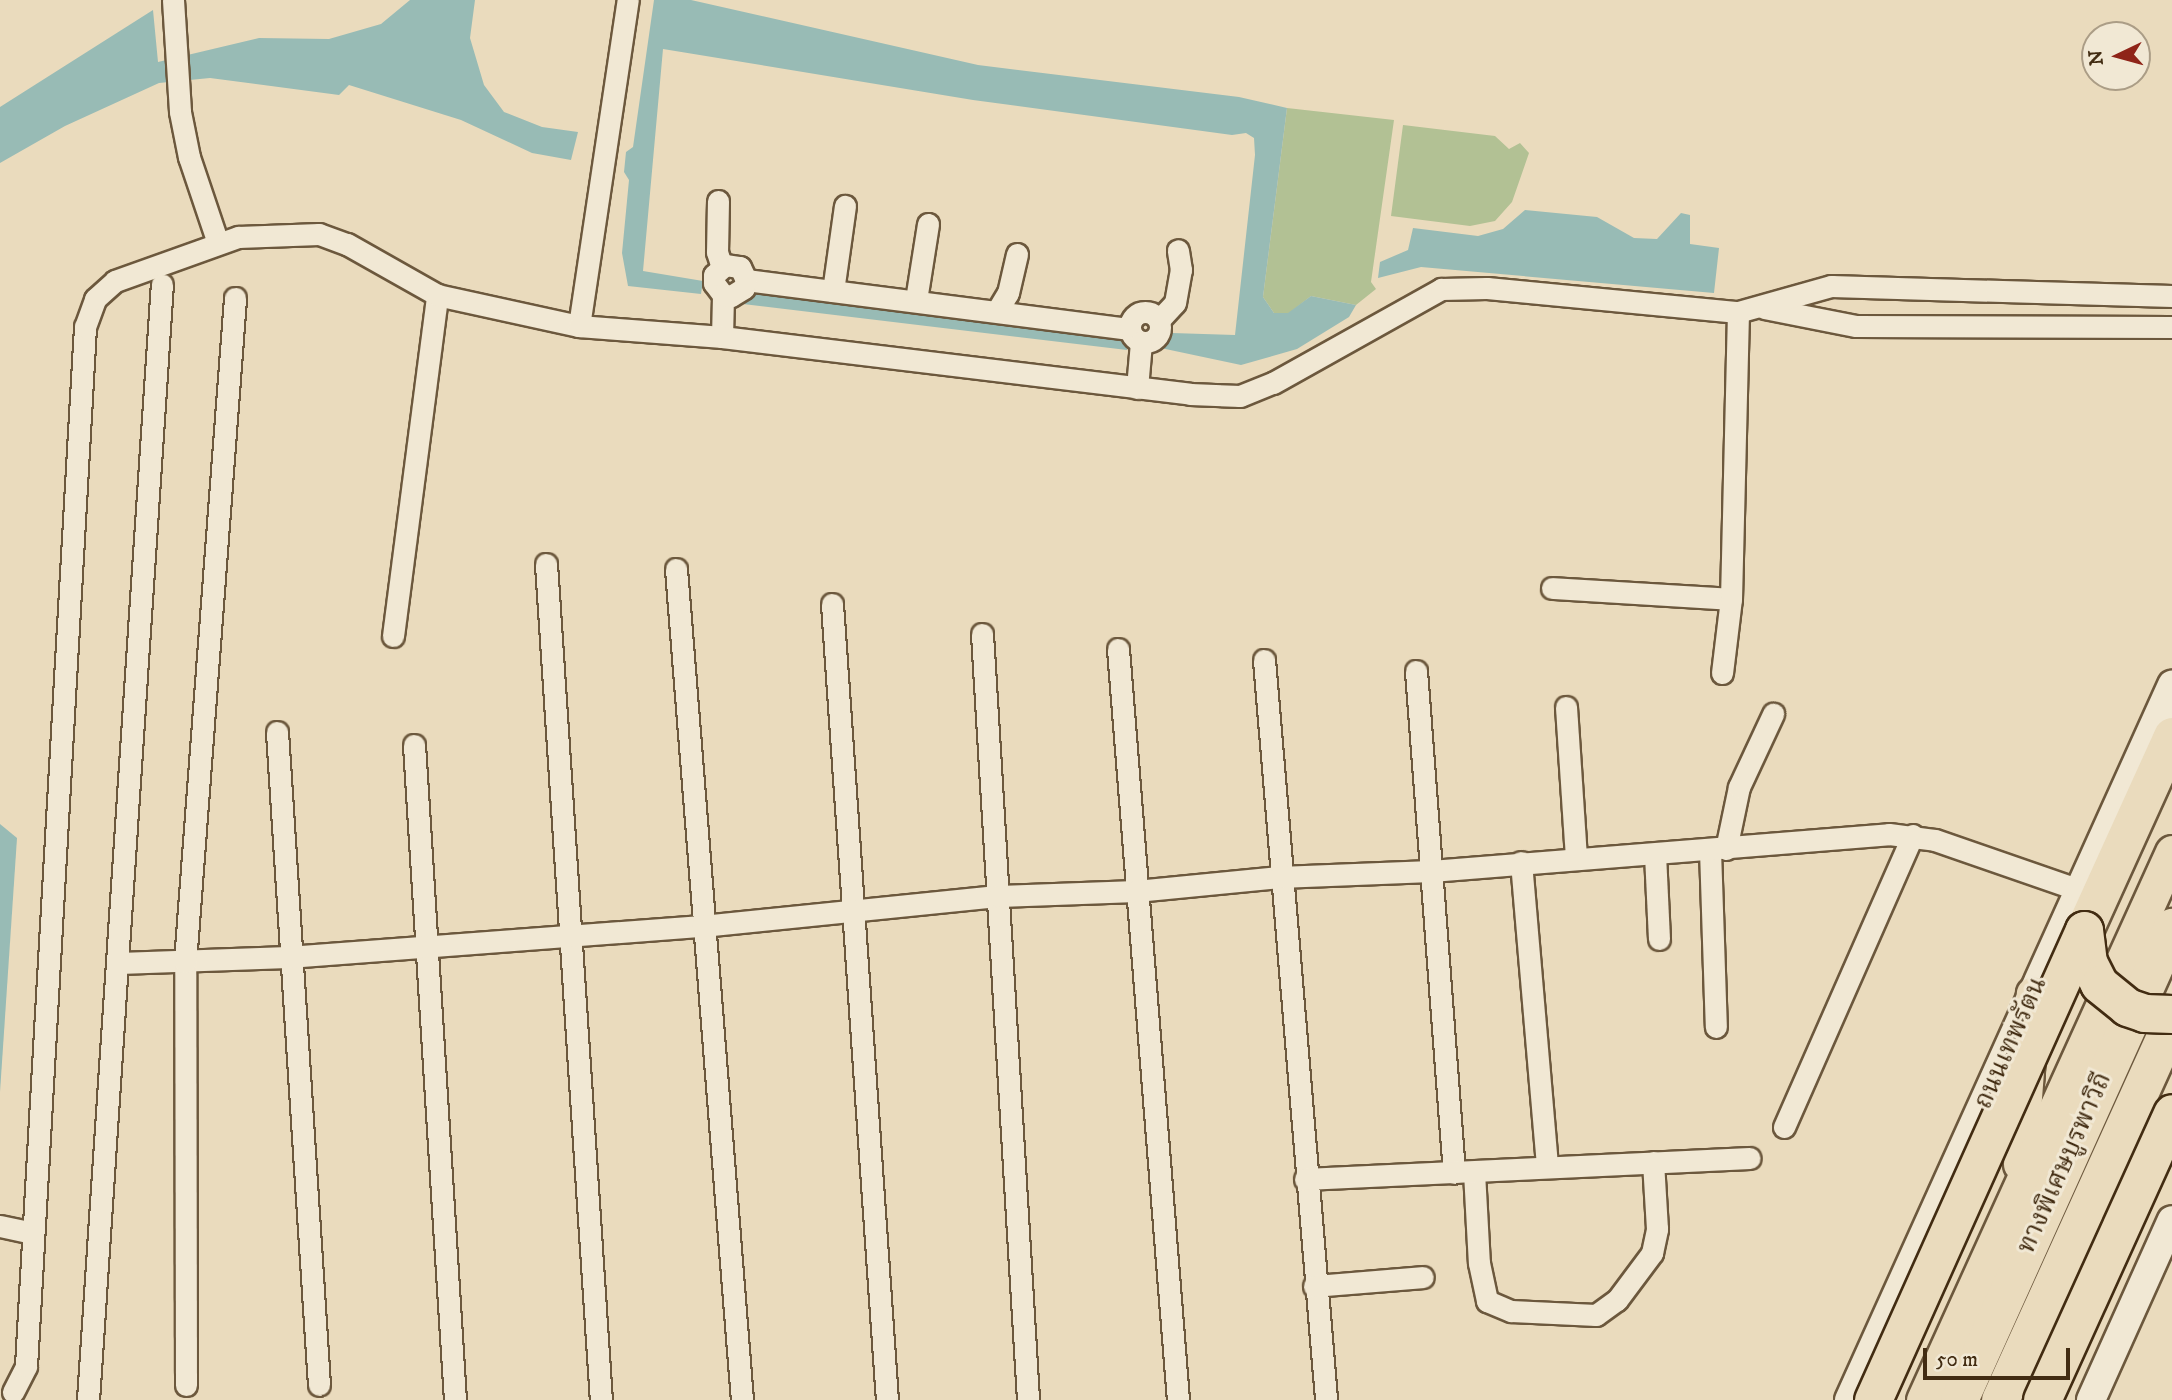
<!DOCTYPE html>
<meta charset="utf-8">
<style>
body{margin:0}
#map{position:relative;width:2172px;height:1400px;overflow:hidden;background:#eadbbd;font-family:"IM FELL DW Pica","Noto Serif Thai",serif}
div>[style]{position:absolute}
.green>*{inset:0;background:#b2c194}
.water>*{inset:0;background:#98bbb5}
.roads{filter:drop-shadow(2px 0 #6c583d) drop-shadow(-2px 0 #6c583d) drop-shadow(0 2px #6c583d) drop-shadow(0 -2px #6c583d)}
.minor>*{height:21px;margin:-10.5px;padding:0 10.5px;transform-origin:10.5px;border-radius:10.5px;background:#f1e8d4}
.minor>.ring{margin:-10.5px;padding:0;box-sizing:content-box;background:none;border:21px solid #f1e8d4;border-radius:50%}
.secondary>*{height:28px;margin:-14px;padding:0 14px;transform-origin:14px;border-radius:14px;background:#f1e8d4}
.trunk>*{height:33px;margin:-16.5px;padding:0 16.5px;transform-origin:16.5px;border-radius:16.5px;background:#eadbbd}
.motorway>*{height:37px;margin:-18.5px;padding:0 18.5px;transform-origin:18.5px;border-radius:18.5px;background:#eadbbd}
.bridges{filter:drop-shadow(2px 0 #422c12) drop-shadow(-2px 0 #422c12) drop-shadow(0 2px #422c12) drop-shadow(0 -2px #422c12)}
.motorway-bridge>*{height:37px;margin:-18.5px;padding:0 18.5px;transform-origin:18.5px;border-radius:18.5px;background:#eadbbd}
span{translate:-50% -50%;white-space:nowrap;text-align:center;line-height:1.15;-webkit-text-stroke:6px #f1e8d4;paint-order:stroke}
.street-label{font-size:26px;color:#422c12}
.north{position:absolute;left:2081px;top:21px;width:70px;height:70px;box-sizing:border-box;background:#f1e8d4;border:2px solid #ab9d86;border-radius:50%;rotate:265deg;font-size:19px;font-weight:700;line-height:28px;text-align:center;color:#422c12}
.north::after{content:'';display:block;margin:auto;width:24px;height:32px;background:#8f2418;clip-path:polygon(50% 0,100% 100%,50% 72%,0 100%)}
.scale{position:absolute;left:1923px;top:1348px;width:147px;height:32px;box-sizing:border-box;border:4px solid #422c12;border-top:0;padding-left:9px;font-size:21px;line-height:24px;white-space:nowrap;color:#422c12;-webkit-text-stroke:5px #f1e8d4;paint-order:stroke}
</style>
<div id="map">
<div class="green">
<i style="clip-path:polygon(1287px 108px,1394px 120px,1371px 282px,1376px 289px,1356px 305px,1311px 296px,1288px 314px,1274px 313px,1263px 297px)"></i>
<i style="clip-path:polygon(1403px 125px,1495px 136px,1509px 149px,1520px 143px,1529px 153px,1512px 202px,1495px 221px,1470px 226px,1391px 216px)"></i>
</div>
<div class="water">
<i style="clip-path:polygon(410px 0,475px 0,470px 38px,484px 85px,504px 112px,542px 127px,578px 132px,571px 160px,532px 153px,461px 120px,349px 85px,339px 95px,210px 78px,159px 83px,65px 126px,0 163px,0 107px,153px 10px,158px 62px,259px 38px,329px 39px,381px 24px)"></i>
<i style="clip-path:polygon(654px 0,691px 0,978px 65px,1239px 97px,1287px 108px,1263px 297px,1274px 313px,1288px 313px,1311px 296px,1356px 305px,1349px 317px,1297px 349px,1241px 365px,1156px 347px,1172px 333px,1235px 335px,1255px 155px,1254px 138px,1246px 133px,1232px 135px,973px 100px,663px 49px,643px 271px,703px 281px,701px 294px,628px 286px,622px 253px,629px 180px,624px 172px,626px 152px,633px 147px)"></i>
<i style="clip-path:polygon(1525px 210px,1597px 217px,1634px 238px,1657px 239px,1681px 213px,1690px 215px,1690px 244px,1719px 248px,1714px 293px,1421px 267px,1378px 278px,1380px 262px,1408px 250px,1413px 228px,1478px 236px,1503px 229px)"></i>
<i style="clip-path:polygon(745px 290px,1126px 335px,1127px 350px,743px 304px,740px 298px)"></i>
<i style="clip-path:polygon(0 824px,17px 838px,0 1092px)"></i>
</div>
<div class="roads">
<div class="minor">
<i style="left:173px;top:0;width:112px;rotate:86.4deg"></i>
<i style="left:180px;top:112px;width:46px;rotate:78.7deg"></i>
<i style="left:189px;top:157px;width:91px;rotate:71.4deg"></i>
<i style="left:718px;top:201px;width:51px;rotate:91.1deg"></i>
<i style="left:717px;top:252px;width:16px;rotate:72deg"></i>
<i style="left:746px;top:280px;width:387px;rotate:7.3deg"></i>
<i style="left:833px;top:291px;width:86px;rotate:-82deg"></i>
<i style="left:916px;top:300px;width:77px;rotate:-81deg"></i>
<i style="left:1764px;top:308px;width:94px;rotate:11.1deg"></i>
<i style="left:1856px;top:326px;width:316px;rotate:0.2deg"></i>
<i style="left:997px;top:311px;width:21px;rotate:-59deg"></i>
<i style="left:1008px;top:293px;width:40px;rotate:-77deg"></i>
<i class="ring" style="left:1130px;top:312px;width:9px;height:9px"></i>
<i style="left:1159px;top:320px;width:23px;rotate:-47deg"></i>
<i style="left:1175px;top:303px;width:34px;rotate:-80deg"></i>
<i style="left:1181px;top:270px;width:20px;rotate:-99deg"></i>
<i style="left:579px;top:326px;width:330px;rotate:-81.5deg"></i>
<i style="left:722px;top:337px;width:42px;rotate:-88.6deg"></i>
<i style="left:723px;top:295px;width:15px;rotate:-127deg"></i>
<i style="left:714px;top:283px;width:8px;rotate:-90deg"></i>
<i style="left:714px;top:275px;width:15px;rotate:-42deg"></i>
<i style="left:725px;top:265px;width:15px;rotate:8deg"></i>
<i style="left:740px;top:267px;width:14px;rotate:65deg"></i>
<i style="left:746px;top:280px;width:8px;rotate:104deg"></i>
<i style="left:744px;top:288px;width:15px;rotate:148deg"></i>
<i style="left:731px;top:296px;width:8px;rotate:-173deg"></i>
<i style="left:1137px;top:388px;width:46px;rotate:-85deg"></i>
<i style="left:546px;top:564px;width:838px;rotate:86.24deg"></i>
<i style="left:676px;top:569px;width:834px;rotate:85.46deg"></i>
<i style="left:1552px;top:588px;width:179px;rotate:3.5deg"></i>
<i style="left:832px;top:604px;width:798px;rotate:86.05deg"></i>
<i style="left:982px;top:634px;width:767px;rotate:86.56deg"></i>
<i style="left:393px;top:636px;width:344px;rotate:-82.6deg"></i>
<i style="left:1118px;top:649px;width:753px;rotate:85.43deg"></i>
<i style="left:1264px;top:660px;width:742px;rotate:85.2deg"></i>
<i style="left:1416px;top:671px;width:503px;rotate:85.67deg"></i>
<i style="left:1722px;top:673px;width:75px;rotate:-83.1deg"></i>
<i style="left:1731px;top:599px;width:287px;rotate:-88.6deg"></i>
<i style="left:1566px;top:707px;width:152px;rotate:86.2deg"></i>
<i style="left:277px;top:732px;width:654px;rotate:86.32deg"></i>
<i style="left:414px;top:745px;width:656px;rotate:86.42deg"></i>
<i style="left:1726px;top:849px;width:63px;rotate:-78.2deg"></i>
<i style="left:1739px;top:787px;width:81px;rotate:-65deg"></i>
<i style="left:1710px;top:850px;width:177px;rotate:88.1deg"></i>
<i style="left:1655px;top:854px;width:85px;rotate:87.3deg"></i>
<i style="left:1521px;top:862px;width:305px;rotate:85.1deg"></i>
<i style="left:119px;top:963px;width:169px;rotate:-2deg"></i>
<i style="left:288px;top:957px;width:415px;rotate:-4.3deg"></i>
<i style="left:702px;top:926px;width:299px;rotate:-5.8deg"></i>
<i style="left:999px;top:896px;width:137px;rotate:-2.1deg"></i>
<i style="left:1136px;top:891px;width:144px;rotate:-5.6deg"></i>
<i style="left:1279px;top:877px;width:152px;rotate:-2.3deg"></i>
<i style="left:1431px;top:871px;width:459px;rotate:-4.6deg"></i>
<i style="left:1889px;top:834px;width:46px;rotate:7.4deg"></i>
<i style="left:1935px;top:840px;width:152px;rotate:19.1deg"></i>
<i style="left:1784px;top:1127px;width:319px;rotate:-66.2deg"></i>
<i style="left:1474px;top:1172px;width:91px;rotate:86.9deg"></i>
<i style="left:1479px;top:1263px;width:39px;rotate:78deg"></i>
<i style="left:1487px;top:1301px;width:26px;rotate:23deg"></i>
<i style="left:1511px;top:1311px;width:85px;rotate:2.7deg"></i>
<i style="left:1596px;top:1315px;width:26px;rotate:-36deg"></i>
<i style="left:1617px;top:1300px;width:59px;rotate:-53.3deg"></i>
<i style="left:1652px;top:1253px;width:25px;rotate:-78deg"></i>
<i style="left:1657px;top:1229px;width:67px;rotate:-93.4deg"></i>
<i style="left:1305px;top:1179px;width:445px;rotate:-2.7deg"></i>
<i style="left:0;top:1226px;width:33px;rotate:12deg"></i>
<i style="left:1314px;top:1286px;width:109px;rotate:-4.7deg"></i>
<i style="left:186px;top:1385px;width:423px;rotate:-90.1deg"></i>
<i style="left:185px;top:962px;width:666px;rotate:-85.69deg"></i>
<i style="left:13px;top:1392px;width:29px;rotate:-63deg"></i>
<i style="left:26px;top:1366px;width:1041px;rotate:-86.75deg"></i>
<i style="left:85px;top:327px;width:30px;rotate:-70deg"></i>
<i style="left:95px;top:299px;width:27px;rotate:-42deg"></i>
<i style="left:115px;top:281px;width:131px;rotate:-19.7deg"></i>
<i style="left:238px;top:237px;width:81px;rotate:-2.1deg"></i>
<i style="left:319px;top:234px;width:30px;rotate:20deg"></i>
<i style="left:347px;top:244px;width:103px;rotate:29.5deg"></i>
<i style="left:437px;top:295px;width:145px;rotate:12.3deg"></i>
<i style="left:579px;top:326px;width:143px;rotate:4.4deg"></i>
<i style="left:722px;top:337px;width:471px;rotate:6.9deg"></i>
<i style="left:1190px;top:394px;width:50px;rotate:2.3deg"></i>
<i style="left:1240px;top:396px;width:35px;rotate:-22deg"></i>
<i style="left:1273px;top:383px;width:193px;rotate:-29.2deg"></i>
<i style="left:1441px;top:289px;width:46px;rotate:-1.2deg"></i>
<i style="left:1487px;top:288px;width:252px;rotate:5.5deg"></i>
<i style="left:1738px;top:312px;width:97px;rotate:-15.6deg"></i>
<i style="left:1831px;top:286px;width:341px;rotate:1.7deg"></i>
<i style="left:88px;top:1400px;width:1118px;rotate:-86.21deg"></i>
</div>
<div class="secondary">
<i style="left:1849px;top:1400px;width:785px;rotate:-65.69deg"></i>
<i style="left:2091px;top:1400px;width:197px;rotate:-65.8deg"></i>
</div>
<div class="trunk">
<i style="left:2020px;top:1164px;width:171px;rotate:-85.7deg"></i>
<i style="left:1923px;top:1400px;width:602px;rotate:-65.56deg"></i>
</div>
<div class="motorway">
<i style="left:2084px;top:930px;width:213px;rotate:-65.6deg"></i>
<i style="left:1959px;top:1400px;width:519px;rotate:-65.76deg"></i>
<i style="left:2000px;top:1400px;width:416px;rotate:-65.6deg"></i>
</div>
</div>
<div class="bridges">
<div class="motorway-bridge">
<i style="left:2084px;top:930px;width:32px;rotate:83deg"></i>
<i style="left:2088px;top:962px;width:25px;rotate:63deg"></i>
<i style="left:2099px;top:984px;width:36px;rotate:39deg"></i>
<i style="left:2127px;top:1007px;width:18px;rotate:19deg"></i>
<i style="left:2144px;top:1013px;width:28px;rotate:2deg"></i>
<i style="left:1873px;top:1400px;width:515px;rotate:-65.82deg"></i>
<i style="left:2042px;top:1400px;width:315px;rotate:-65.6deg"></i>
</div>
</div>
<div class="street-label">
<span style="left:2011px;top:1043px;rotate:-66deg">ถนนเทพรัตน</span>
<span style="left:2065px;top:1163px;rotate:-66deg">ทางพิเศษบูรพาวิถี</span>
</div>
<div class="north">N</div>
<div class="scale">50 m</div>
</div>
